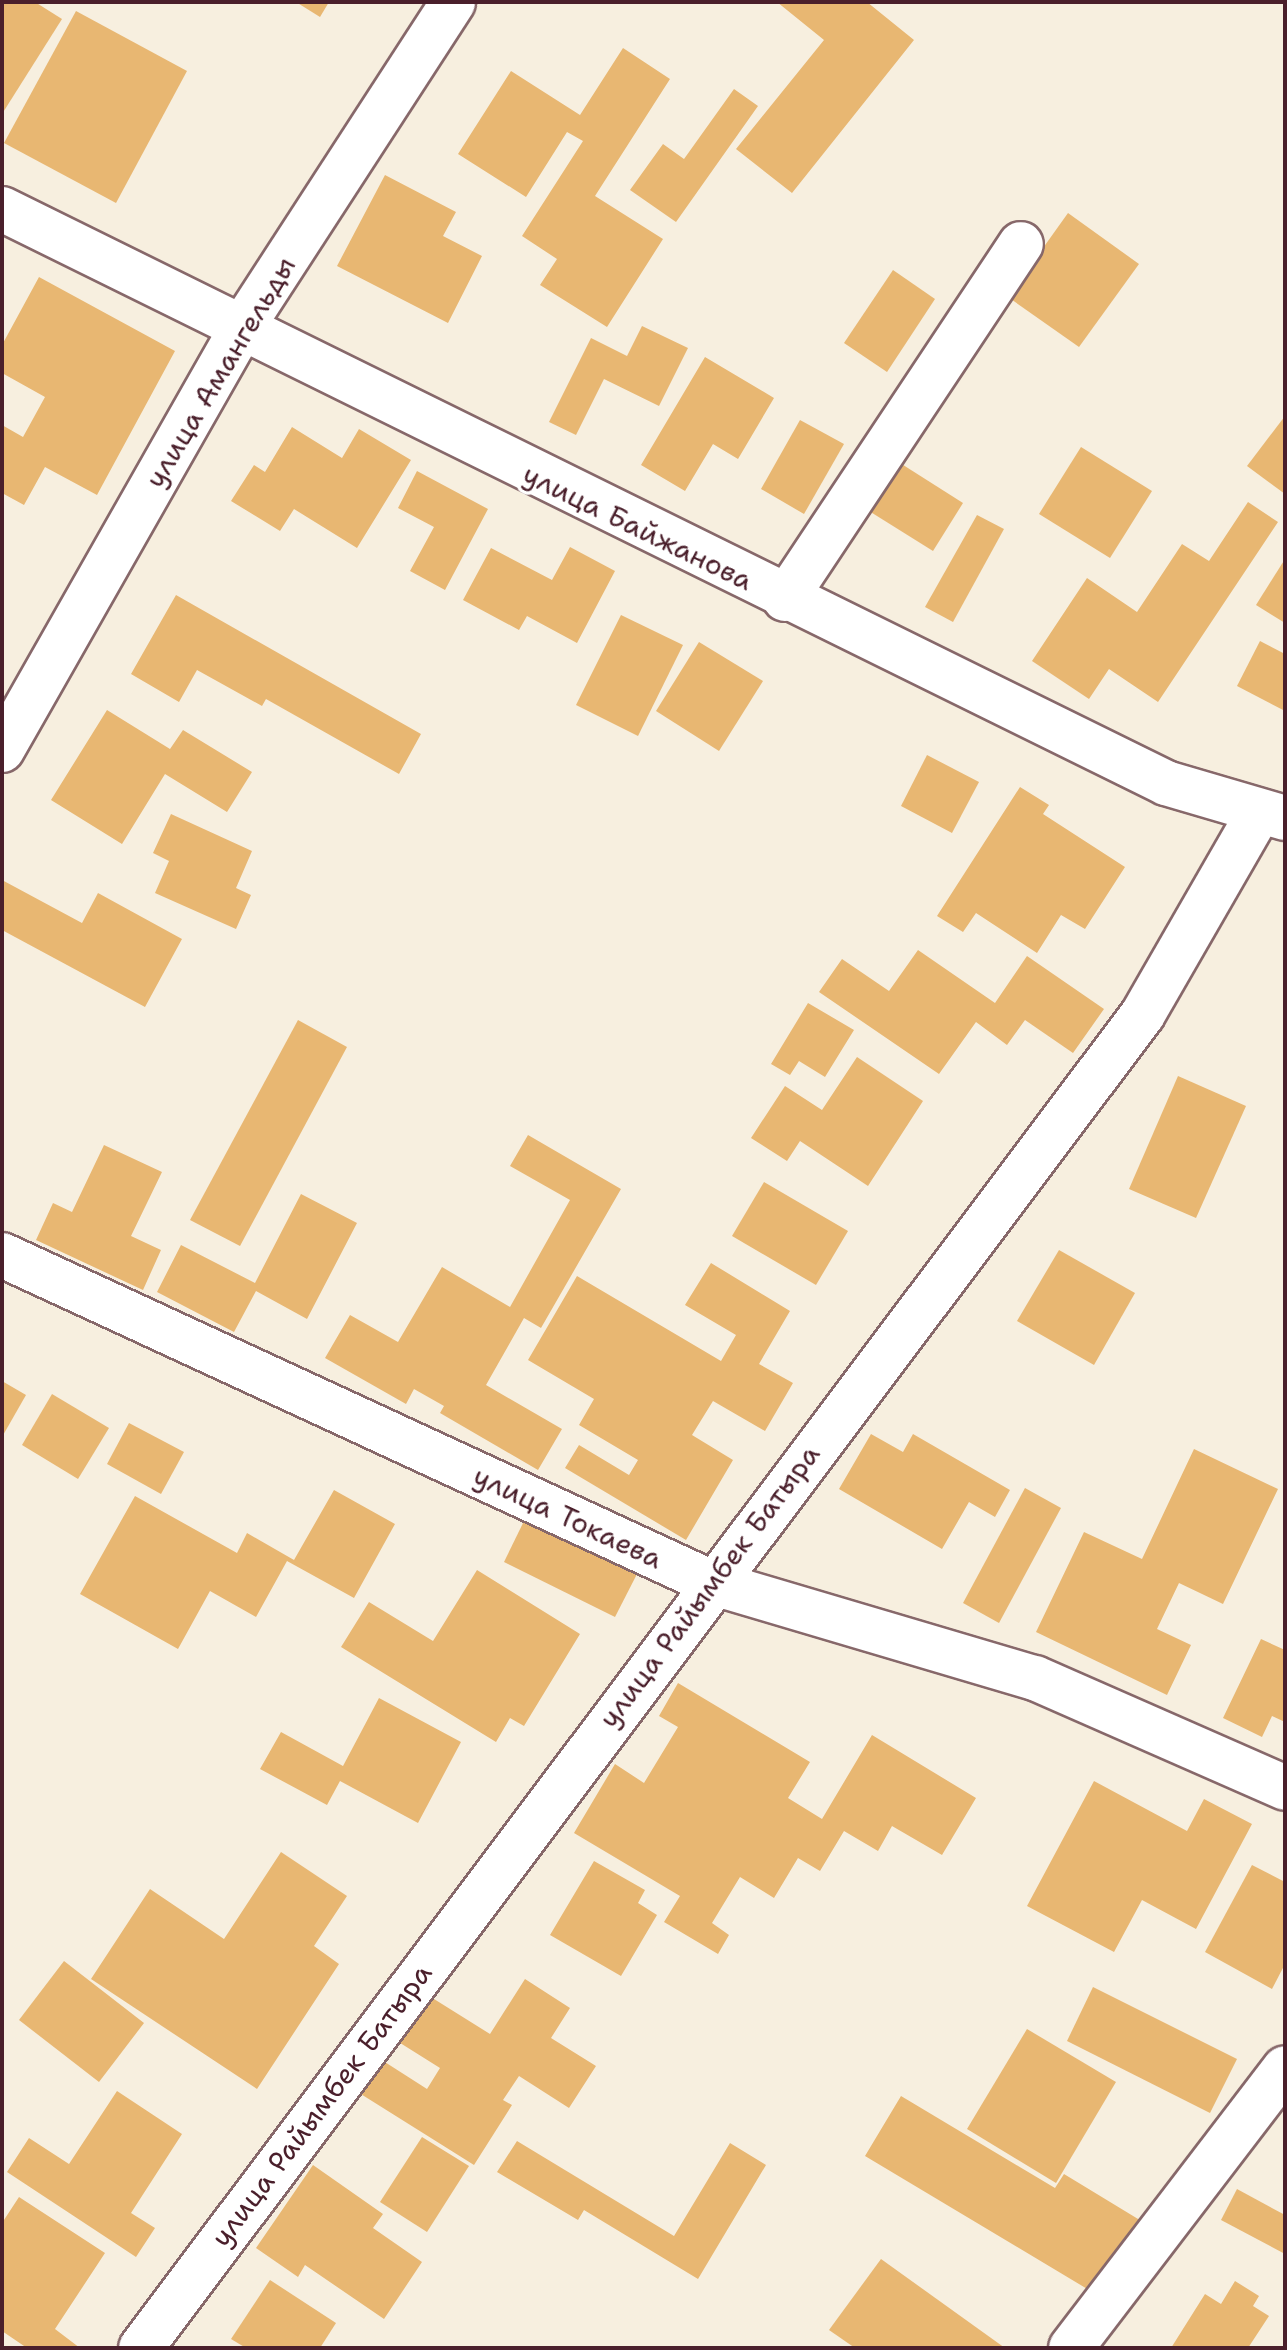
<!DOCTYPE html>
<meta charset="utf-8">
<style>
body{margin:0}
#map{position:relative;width:1287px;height:2350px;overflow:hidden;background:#f7efdf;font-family:"Shantell Sans",sans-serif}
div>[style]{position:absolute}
.building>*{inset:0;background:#e8b772}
.roads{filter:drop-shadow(2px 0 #87686a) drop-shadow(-2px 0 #87686a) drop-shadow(0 2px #87686a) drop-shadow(0 -2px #87686a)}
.minor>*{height:44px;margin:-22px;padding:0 22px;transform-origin:22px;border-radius:22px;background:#fff}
span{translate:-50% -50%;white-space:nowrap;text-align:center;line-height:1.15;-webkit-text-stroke:7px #fff;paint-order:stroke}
.street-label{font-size:28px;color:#4a1f2b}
.frame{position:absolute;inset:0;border:4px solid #4a1f2b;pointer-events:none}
</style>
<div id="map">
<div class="building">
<i style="clip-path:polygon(2px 2px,35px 2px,62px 19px,2px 114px)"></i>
<i style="clip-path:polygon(296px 2px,329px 2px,320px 17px)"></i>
<i style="clip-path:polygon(777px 2px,867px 2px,914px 40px,792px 193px,736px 149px,824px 40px)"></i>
<i style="clip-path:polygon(76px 11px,187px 71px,116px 203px,4px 143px)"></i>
<i style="clip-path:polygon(623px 48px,670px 79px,595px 196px,663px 239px,607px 327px,540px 285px,557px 259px,522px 236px,583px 141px,567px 132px,526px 197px,458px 154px,511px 71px,580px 115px)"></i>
<i style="clip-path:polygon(734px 89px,758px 106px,676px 222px,630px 190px,663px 144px,684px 159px)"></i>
<i style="clip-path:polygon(385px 175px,456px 212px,443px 236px,482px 256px,448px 323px,337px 266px)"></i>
<i style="clip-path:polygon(1068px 213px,1139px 264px,1079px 347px,1008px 297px)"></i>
<i style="clip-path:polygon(893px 270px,935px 299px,887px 372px,844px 343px)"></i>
<i style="clip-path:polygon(39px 277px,175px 351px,97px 495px,45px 467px,24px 505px,2px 493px,2px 425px,23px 437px,45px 397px,2px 373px,2px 345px)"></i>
<i style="clip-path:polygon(642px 326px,688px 348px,659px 406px,604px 379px,576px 435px,549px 422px,591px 338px,627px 356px)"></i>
<i style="clip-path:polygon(705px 357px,774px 398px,738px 459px,713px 444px,685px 491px,641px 465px)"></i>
<i style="clip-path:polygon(1285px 416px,1285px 494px,1247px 466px)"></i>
<i style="clip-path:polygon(800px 420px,844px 444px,804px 514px,761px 489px)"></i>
<i style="clip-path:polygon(292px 427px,342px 458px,359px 429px,411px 460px,357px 548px,294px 509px,280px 531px,231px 501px,254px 465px,265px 472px)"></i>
<i style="clip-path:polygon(1081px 447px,1152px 491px,1110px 558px,1039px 514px)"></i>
<i style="clip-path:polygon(900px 463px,963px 503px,933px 551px,869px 511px)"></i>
<i style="clip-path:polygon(417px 471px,488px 509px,445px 590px,410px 571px,434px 527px,398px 508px)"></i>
<i style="clip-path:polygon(1248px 502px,1278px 522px,1158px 702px,1109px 669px,1089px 699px,1032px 661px,1087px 578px,1137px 612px,1182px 544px,1209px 561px)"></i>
<i style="clip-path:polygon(977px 515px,1004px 529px,953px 622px,925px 607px)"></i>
<i style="clip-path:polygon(570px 547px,615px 571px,577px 643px,527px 616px,519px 630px,463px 600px,491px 548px,552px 580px)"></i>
<i style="clip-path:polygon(1285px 559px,1285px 623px,1256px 605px)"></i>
<i style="clip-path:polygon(176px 595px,421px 734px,399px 774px,266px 699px,262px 706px,197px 670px,179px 702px,131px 674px)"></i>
<i style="clip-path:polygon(621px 615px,683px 645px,638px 736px,576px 705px)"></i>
<i style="clip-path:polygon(1260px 641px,1285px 654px,1285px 711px,1237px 686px)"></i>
<i style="clip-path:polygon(699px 642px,763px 681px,719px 751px,656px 711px)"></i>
<i style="clip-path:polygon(107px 710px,170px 749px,183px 730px,252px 772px,227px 812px,165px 774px,122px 844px,51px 800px)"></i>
<i style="clip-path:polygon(927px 755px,979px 782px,952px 833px,901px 806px)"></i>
<i style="clip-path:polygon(1020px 787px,1049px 805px,1043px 814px,1125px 867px,1085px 929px,1061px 915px,1037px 953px,976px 913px,963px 932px,937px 916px)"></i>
<i style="clip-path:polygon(171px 814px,252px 851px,236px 888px,251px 895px,236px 929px,155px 893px,169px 861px,153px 853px)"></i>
<i style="clip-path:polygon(2px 880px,82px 923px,98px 893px,182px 939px,145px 1007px,2px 930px)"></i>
<i style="clip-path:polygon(918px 950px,995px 1003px,1027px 956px,1104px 1009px,1073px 1053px,1025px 1020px,1007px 1045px,976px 1022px,939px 1074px,819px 992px,842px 959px,889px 991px)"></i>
<i style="clip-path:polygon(808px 1003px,854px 1030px,825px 1077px,799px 1061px,790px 1075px,771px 1064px)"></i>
<i style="clip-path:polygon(298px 1020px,347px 1047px,240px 1246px,190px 1220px)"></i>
<i style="clip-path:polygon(857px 1057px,923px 1101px,868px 1186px,800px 1141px,787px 1161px,751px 1138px,785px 1086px,822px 1110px)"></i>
<i style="clip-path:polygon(1178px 1076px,1246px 1106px,1196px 1218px,1129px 1189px)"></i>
<i style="clip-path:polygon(528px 1135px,621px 1189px,541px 1328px,524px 1318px,486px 1385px,562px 1429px,538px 1470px,440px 1413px,444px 1406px,414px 1389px,406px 1404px,325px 1358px,350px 1315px,398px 1342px,442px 1267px,510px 1307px,570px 1200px,510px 1166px)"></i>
<i style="clip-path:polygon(104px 1145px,162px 1172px,131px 1236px,161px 1250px,143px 1290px,36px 1240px,53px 1203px,72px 1212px)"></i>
<i style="clip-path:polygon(764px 1182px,848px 1231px,816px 1285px,732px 1236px)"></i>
<i style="clip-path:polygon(301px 1194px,357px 1223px,307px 1319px,256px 1291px,234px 1332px,157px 1292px,181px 1245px,255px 1283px)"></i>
<i style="clip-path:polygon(1059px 1250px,1135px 1293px,1094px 1365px,1017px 1321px)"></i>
<i style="clip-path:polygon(711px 1263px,790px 1311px,759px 1364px,793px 1383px,765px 1431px,713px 1401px,692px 1435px,733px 1460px,686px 1540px,565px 1468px,579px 1445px,629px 1475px,638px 1460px,579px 1425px,594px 1399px,528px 1360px,577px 1276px,721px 1361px,736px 1335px,685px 1305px)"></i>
<i style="clip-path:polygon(2px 1381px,26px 1395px,2px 1437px)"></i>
<i style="clip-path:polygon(52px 1394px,109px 1428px,78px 1479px,22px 1445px)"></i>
<i style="clip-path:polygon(129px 1423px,184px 1452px,161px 1494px,107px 1464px)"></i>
<i style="clip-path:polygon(871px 1434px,903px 1452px,913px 1434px,1010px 1490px,995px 1517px,969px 1502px,942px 1549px,839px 1489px)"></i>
<i style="clip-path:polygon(1194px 1449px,1278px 1489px,1223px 1604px,1179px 1583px,1157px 1629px,1191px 1645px,1167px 1695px,1036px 1632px,1084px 1532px,1142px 1559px)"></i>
<i style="clip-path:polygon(1025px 1488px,1061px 1508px,999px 1623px,963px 1603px)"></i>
<i style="clip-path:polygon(334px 1490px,395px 1524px,354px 1598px,287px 1561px,256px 1617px,210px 1591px,178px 1649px,80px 1594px,135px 1496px,237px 1553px,247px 1533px,294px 1560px)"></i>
<i style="clip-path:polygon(525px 1519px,637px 1574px,615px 1617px,504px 1562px)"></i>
<i style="clip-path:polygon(477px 1570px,580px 1634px,524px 1726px,510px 1718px,496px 1742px,341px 1647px,369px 1602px,433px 1641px)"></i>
<i style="clip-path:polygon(1261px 1639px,1285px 1650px,1285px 1722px,1272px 1716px,1262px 1737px,1223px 1718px)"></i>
<i style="clip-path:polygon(678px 1683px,810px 1762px,788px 1798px,822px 1819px,872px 1735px,976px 1798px,942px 1855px,892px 1826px,878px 1851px,844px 1831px,820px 1871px,798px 1858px,774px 1898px,740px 1877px,712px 1923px,729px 1935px,718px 1954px,664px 1922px,680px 1896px,574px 1833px,615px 1764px,644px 1783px,678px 1727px,659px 1716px)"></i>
<i style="clip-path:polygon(379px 1698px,461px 1742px,418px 1823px,340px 1781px,327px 1805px,260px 1769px,281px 1732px,343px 1766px)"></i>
<i style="clip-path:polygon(1094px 1781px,1187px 1831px,1204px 1799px,1252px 1824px,1196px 1929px,1142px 1900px,1114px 1952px,1027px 1906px)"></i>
<i style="clip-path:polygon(281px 1852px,347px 1896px,314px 1946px,339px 1964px,257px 2089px,91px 1979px,150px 1889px,224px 1939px)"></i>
<i style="clip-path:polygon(594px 1861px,645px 1890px,638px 1903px,657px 1915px,621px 1976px,550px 1935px)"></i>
<i style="clip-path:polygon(1252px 1865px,1285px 1882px,1285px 1964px,1272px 1989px,1205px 1952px)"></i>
<i style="clip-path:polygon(64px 1961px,144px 2023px,99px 2082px,19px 2020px)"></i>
<i style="clip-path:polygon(525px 1979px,570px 2008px,551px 2038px,596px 2066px,569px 2108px,519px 2076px,503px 2100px,512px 2105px,474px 2165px,356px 2091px,377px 2057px,427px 2089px,440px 2068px,397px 2041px,426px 1994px,490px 2034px)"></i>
<i style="clip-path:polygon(1093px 1987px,1237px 2059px,1210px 2113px,1067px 2041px)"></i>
<i style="clip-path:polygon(1027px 2029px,1116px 2082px,1056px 2183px,967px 2129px)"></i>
<i style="clip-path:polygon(117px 2091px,182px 2134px,131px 2213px,155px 2228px,136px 2257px,7px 2172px,29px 2138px,69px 2164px)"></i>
<i style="clip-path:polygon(901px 2096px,1055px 2188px,1064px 2174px,1143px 2222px,1099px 2296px,865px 2156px)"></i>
<i style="clip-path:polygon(422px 2137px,469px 2166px,427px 2232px,380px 2202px)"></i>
<i style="clip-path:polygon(517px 2141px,674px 2236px,730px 2143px,766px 2165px,698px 2279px,584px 2210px,578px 2220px,497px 2172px)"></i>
<i style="clip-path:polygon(313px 2165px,383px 2214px,373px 2228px,422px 2262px,384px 2319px,305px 2265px,298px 2277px,256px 2248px)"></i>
<i style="clip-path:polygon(1237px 2189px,1285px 2215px,1285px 2254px,1221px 2220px)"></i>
<i style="clip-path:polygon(19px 2197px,105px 2253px,55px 2329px,80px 2348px,27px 2348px,2px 2331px,2px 2223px)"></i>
<i style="clip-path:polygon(881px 2259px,1005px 2348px,855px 2348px,829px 2330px)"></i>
<i style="clip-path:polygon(270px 2280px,336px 2323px,320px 2348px,246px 2348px,231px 2339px)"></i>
<i style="clip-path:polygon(1235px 2281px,1259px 2296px,1253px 2306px,1269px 2316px,1248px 2348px,1171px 2348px,1205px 2294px,1221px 2304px)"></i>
</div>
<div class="roads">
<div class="minor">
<i style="left:2px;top:209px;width:1298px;rotate:26.25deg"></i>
<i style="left:1166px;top:783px;width:124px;rotate:16.4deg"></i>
<i style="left:785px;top:599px;width:426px;rotate:-56.4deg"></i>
<i style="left:2px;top:750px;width:481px;rotate:-60.4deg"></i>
<i style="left:239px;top:332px;width:393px;rotate:-57deg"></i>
<i style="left:2px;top:1255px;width:780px;rotate:24.79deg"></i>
<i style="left:710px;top:1582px;width:339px;rotate:16.5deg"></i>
<i style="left:1035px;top:1678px;width:273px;rotate:23.7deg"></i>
<i style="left:141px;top:2348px;width:1668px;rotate:-53.09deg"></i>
<i style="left:1143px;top:1014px;width:233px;rotate:-60.1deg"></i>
<i style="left:1071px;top:2348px;width:352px;rotate:-52.6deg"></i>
</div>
</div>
<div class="street-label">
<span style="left:220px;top:372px;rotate:-59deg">улица Амангельды</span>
<span style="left:638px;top:527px;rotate:26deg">улица Байжанова</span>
<span style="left:568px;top:1517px;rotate:25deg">улица Токаева</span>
<span style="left:709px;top:1586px;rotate:-53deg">улица Райымбек Батыра</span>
<span style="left:321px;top:2105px;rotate:-53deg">улица Райымбек Батыра</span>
</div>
<div class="frame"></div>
</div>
